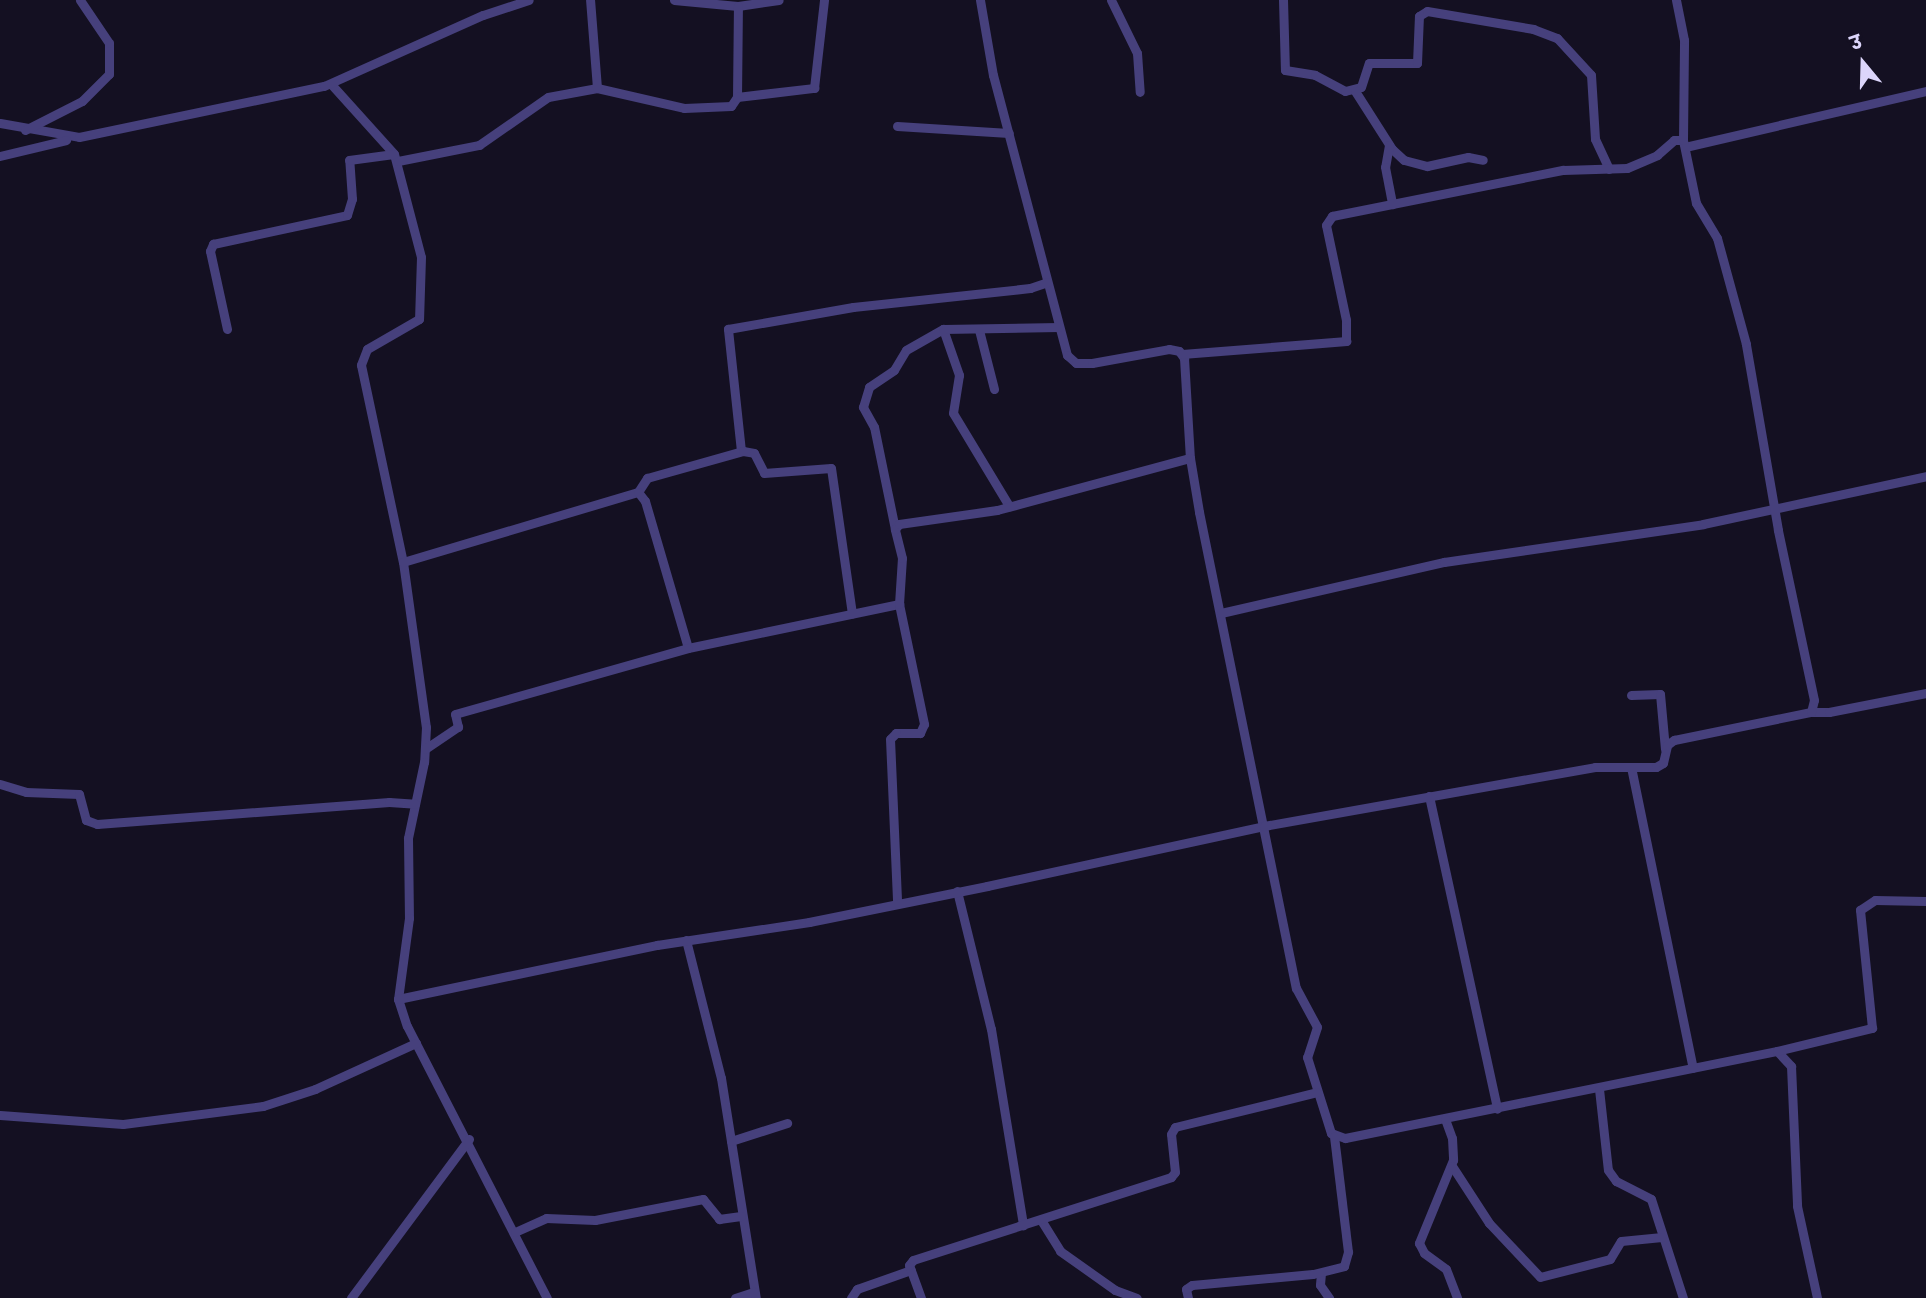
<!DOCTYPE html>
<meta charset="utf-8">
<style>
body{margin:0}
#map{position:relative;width:1926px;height:1298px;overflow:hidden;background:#141022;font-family:Poppins,"Noto Sans Devanagari",sans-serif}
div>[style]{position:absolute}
.minor>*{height:9px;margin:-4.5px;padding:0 4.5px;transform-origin:4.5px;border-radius:4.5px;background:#46407c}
span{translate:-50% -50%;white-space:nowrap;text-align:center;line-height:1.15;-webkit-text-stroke:6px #141022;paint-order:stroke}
.north{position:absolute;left:1828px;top:28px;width:70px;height:70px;-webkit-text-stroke:5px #141022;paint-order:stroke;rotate:341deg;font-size:19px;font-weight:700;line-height:28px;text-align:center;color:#dcd5fb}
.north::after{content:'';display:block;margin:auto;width:24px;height:32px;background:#dcd5fb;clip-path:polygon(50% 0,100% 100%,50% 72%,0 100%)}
</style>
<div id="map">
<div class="minor">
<i style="left:674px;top:0;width:64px;rotate:5.4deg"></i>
<i style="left:738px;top:6px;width:41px;rotate:-8.3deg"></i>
<i style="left:980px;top:0;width:76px;rotate:80.2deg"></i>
<i style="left:993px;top:75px;width:290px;rotate:75.2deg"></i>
<i style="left:1067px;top:355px;width:12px;rotate:42deg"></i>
<i style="left:1076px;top:363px;width:16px"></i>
<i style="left:1092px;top:363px;width:78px;rotate:-10.3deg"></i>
<i style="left:1169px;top:349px;width:10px;rotate:11deg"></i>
<i style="left:1179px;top:351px;width:9px;rotate:54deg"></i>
<i style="left:1184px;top:358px;width:100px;rotate:86.6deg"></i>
<i style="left:1190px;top:458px;width:55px;rotate:80.5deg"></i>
<i style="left:1199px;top:512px;width:486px;rotate:78.5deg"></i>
<i style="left:1296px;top:988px;width:44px;rotate:61.7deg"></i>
<i style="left:1317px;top:1027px;width:32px;rotate:108deg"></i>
<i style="left:1307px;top:1057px;width:80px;rotate:72.5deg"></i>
<i style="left:1331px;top:1133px;width:15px;rotate:20deg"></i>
<i style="left:1345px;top:1138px;width:441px;rotate:-11.4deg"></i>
<i style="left:1777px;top:1051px;width:21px;rotate:47deg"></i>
<i style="left:1791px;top:1066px;width:140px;rotate:87.5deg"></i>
<i style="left:1797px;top:1206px;width:94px;rotate:77.7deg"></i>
<i style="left:1111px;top:0;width:59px;rotate:63.9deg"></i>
<i style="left:1137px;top:53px;width:39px;rotate:86deg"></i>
<i style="left:1283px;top:0;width:70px;rotate:88.4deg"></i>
<i style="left:1285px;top:70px;width:30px;rotate:9deg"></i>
<i style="left:1315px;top:75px;width:34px;rotate:28deg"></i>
<i style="left:1345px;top:91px;width:16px;rotate:-14deg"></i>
<i style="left:1361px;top:87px;width:25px;rotate:-72deg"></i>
<i style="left:1369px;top:63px;width:48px"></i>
<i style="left:1417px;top:63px;width:47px;rotate:-87.6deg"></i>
<i style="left:1419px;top:16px;width:9px;rotate:-32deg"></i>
<i style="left:1427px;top:11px;width:108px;rotate:9.6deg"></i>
<i style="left:1533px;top:29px;width:26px;rotate:21deg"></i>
<i style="left:1557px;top:38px;width:50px;rotate:47.4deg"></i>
<i style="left:1591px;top:75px;width:64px;rotate:86.4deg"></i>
<i style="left:1595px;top:139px;width:33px;rotate:65deg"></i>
<i style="left:331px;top:84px;width:94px;rotate:48deg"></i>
<i style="left:394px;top:154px;width:106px;rotate:75.3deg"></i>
<i style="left:421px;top:257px;width:62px;rotate:91.8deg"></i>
<i style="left:419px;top:319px;width:60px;rotate:150deg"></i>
<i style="left:367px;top:349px;width:17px;rotate:111deg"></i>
<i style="left:361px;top:365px;width:201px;rotate:78deg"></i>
<i style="left:403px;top:562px;width:167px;rotate:82.1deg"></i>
<i style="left:426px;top:727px;width:35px;rotate:93deg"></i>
<i style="left:424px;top:762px;width:78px;rotate:101.9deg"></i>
<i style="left:408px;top:838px;width:80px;rotate:89.3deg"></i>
<i style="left:409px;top:918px;width:82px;rotate:97.7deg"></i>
<i style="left:398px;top:999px;width:28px;rotate:72deg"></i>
<i style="left:407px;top:1026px;width:306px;rotate:62.8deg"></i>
<i style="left:597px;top:88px;width:89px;rotate:12.9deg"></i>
<i style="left:684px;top:108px;width:47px;rotate:-2.4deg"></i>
<i style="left:731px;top:106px;width:11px;rotate:-56deg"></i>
<i style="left:737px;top:97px;width:91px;rotate:-89.4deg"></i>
<i style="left:1355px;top:91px;width:69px;rotate:57.5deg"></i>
<i style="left:1392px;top:149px;width:16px;rotate:43deg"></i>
<i style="left:1404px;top:160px;width:24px;rotate:15deg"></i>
<i style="left:1427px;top:166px;width:42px;rotate:-12.4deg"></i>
<i style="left:1468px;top:157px;width:15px;rotate:11deg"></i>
<i style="left:737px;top:97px;width:78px;rotate:-6.7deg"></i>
<i style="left:814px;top:88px;width:89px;rotate:-83.5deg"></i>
<i style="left:0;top:123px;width:80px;rotate:10deg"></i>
<i style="left:79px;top:137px;width:250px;rotate:-11.8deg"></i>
<i style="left:324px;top:86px;width:174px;rotate:-24.1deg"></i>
<i style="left:483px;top:15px;width:48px;rotate:-18.1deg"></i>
<i style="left:897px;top:126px;width:112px;rotate:3.6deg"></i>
<i style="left:25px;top:130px;width:64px;rotate:-27deg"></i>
<i style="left:82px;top:101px;width:38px;rotate:-45deg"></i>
<i style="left:109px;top:74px;width:31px;rotate:-90deg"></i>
<i style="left:109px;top:43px;width:52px;rotate:-124deg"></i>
<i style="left:1389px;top:145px;width:22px;rotate:100deg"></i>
<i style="left:1385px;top:167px;width:38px;rotate:79deg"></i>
<i style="left:1685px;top:147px;width:247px;rotate:-13.1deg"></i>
<i style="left:0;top:156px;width:68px;rotate:-13.6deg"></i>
<i style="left:398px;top:161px;width:83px;rotate:-11.2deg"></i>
<i style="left:479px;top:145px;width:84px;rotate:-34.8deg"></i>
<i style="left:548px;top:97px;width:50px;rotate:-10.4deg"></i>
<i style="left:597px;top:88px;width:88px;rotate:-94.5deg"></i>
<i style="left:227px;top:329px;width:80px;rotate:-102.3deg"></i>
<i style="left:210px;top:251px;width:8px;rotate:-67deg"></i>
<i style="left:213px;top:244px;width:137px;rotate:-12.2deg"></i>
<i style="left:347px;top:215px;width:17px;rotate:-73deg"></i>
<i style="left:352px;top:199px;width:39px;rotate:-94deg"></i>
<i style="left:349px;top:160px;width:45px;rotate:-7.6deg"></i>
<i style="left:943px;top:329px;width:49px;rotate:70.8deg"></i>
<i style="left:959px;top:375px;width:38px;rotate:99deg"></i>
<i style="left:953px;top:413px;width:109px;rotate:58.9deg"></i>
<i style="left:979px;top:330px;width:61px;rotate:75.7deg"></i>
<i style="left:1182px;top:354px;width:165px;rotate:-4.5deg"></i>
<i style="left:1346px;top:341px;width:21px;rotate:-90deg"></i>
<i style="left:1346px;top:320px;width:97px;rotate:-101.9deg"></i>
<i style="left:1326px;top:225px;width:11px;rotate:-56deg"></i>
<i style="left:1332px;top:216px;width:236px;rotate:-11.3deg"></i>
<i style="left:1563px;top:170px;width:64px;rotate:-1.8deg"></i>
<i style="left:1627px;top:168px;width:33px;rotate:-23deg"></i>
<i style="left:1657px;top:155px;width:23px;rotate:-41deg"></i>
<i style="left:1674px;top:140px;width:9px"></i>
<i style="left:741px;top:451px;width:123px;rotate:-96.1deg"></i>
<i style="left:728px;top:329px;width:127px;rotate:-10deg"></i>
<i style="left:853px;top:307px;width:178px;rotate:-6.1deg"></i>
<i style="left:1030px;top:288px;width:18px;rotate:-19deg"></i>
<i style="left:638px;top:492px;width:17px;rotate:-57deg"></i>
<i style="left:647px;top:478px;width:100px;rotate:-15.7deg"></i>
<i style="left:743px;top:451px;width:11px;rotate:10deg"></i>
<i style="left:754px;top:453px;width:22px;rotate:63deg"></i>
<i style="left:764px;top:473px;width:67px;rotate:-4.3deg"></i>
<i style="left:831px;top:468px;width:147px;rotate:81.8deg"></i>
<i style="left:895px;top:529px;width:104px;rotate:-101.6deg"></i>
<i style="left:874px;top:427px;width:23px;rotate:-119deg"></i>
<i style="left:863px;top:407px;width:21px;rotate:-73deg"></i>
<i style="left:869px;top:387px;width:30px;rotate:-34deg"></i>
<i style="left:894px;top:370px;width:23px;rotate:-59deg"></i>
<i style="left:906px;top:350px;width:43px;rotate:-29.6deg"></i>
<i style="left:943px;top:329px;width:116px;rotate:-1deg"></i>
<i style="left:403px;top:562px;width:245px;rotate:-16.6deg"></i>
<i style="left:638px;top:492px;width:11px;rotate:52deg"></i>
<i style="left:645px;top:501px;width:153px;rotate:73.7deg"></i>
<i style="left:688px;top:648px;width:216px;rotate:-11.8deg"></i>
<i style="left:899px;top:604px;width:123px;rotate:78.2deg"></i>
<i style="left:924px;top:724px;width:10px;rotate:114deg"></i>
<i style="left:920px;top:733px;width:24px;rotate:180deg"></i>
<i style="left:896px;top:733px;width:8px;rotate:135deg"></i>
<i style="left:890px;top:739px;width:163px;rotate:87.5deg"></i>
<i style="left:899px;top:604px;width:46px;rotate:-86.3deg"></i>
<i style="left:902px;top:558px;width:30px;rotate:-104deg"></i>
<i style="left:895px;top:529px;width:6px;rotate:-51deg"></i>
<i style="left:899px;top:524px;width:99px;rotate:-8.1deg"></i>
<i style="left:997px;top:510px;width:200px;rotate:-15.1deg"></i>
<i style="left:1221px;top:613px;width:229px;rotate:-12.9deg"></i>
<i style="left:1444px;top:562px;width:262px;rotate:-8.3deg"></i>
<i style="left:1703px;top:524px;width:228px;rotate:-12.1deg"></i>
<i style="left:1631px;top:695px;width:29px;rotate:-2deg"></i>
<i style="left:1660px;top:694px;width:55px;rotate:84.8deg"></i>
<i style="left:1811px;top:712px;width:18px"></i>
<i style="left:1829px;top:712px;width:99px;rotate:-11.1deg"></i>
<i style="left:425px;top:749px;width:40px;rotate:-34deg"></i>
<i style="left:458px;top:727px;width:13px;rotate:-103deg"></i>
<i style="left:455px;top:714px;width:242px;rotate:-15.8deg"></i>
<i style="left:1631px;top:767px;width:307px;rotate:78.4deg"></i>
<i style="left:0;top:784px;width:27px;rotate:17deg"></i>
<i style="left:26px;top:792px;width:53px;rotate:2.2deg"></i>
<i style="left:79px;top:794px;width:27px;rotate:75deg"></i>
<i style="left:86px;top:820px;width:12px;rotate:20deg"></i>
<i style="left:97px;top:824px;width:293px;rotate:-4.3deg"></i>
<i style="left:389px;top:802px;width:26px;rotate:4deg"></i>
<i style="left:1429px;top:796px;width:320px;rotate:77.7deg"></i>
<i style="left:957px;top:891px;width:142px;rotate:76.2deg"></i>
<i style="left:991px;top:1029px;width:199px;rotate:80.7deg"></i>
<i style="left:686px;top:940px;width:142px;rotate:75.8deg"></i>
<i style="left:721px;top:1078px;width:223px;rotate:81deg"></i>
<i style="left:398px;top:999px;width:265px;rotate:-11.8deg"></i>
<i style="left:657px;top:945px;width:154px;rotate:-8.6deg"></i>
<i style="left:809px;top:922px;width:182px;rotate:-11.4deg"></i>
<i style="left:987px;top:886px;width:283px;rotate:-12.2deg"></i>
<i style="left:1264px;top:826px;width:336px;rotate:-10.1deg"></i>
<i style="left:1595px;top:767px;width:61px"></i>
<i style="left:1656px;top:767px;width:8px;rotate:-30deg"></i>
<i style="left:1663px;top:763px;width:18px;rotate:-77deg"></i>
<i style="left:1667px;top:745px;width:9px;rotate:-36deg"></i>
<i style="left:1674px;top:740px;width:140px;rotate:-11.6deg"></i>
<i style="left:1811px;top:712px;width:12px;rotate:-76deg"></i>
<i style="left:1814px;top:700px;width:174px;rotate:-102deg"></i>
<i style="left:1778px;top:530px;width:189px;rotate:-99.8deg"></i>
<i style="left:1746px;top:344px;width:110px;rotate:-105.3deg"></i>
<i style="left:1717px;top:238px;width:41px;rotate:-121deg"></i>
<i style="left:1696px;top:203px;width:64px;rotate:-101.7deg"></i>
<i style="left:1683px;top:140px;width:100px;rotate:-89.4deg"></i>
<i style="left:1684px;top:40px;width:41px;rotate:-101.3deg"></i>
<i style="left:1777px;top:1051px;width:98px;rotate:-13.6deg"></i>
<i style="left:1872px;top:1028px;width:119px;rotate:-95.8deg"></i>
<i style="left:1860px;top:910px;width:18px;rotate:-34deg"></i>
<i style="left:1875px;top:900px;width:51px;rotate:1.1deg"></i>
<i style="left:1599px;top:1089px;width:81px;rotate:83.7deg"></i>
<i style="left:1608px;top:1170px;width:14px;rotate:54deg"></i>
<i style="left:1616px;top:1181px;width:39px;rotate:27deg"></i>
<i style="left:1651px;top:1199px;width:104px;rotate:72.1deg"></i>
<i style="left:0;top:1115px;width:123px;rotate:4.2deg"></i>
<i style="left:123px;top:1124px;width:141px;rotate:-7.3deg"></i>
<i style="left:263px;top:1106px;width:55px;rotate:-18.1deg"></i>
<i style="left:315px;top:1089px;width:111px;rotate:-24.5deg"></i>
<i style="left:1445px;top:1119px;width:20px;rotate:70deg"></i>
<i style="left:1452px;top:1138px;width:22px;rotate:87deg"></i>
<i style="left:1453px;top:1160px;width:90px;rotate:112.3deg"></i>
<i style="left:1419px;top:1243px;width:11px;rotate:63deg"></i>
<i style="left:1424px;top:1253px;width:27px;rotate:36deg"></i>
<i style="left:1446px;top:1269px;width:31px;rotate:69deg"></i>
<i style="left:731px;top:1141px;width:59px;rotate:-17.8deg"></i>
<i style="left:1452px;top:1166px;width:68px;rotate:57deg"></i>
<i style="left:1489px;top:1223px;width:74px;rotate:46.6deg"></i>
<i style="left:1540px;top:1277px;width:72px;rotate:-14.4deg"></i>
<i style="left:1610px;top:1259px;width:21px;rotate:-59deg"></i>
<i style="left:1621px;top:1241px;width:41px;rotate:-5.6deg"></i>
<i style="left:1041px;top:1220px;width:36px;rotate:58deg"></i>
<i style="left:1060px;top:1251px;width:67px;rotate:35.3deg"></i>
<i style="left:1115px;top:1290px;width:23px;rotate:20deg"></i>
<i style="left:515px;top:1232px;width:34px;rotate:-24deg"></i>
<i style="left:546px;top:1218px;width:49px;rotate:2.3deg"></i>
<i style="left:595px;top:1220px;width:110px;rotate:-11deg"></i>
<i style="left:703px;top:1199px;width:26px;rotate:51deg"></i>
<i style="left:719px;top:1219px;width:22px;rotate:-8deg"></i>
<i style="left:1321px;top:1273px;width:12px;rotate:95deg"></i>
<i style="left:1320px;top:1285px;width:16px;rotate:55deg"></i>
<i style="left:351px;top:1298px;width:198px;rotate:-53.4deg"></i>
<i style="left:735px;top:1298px;width:20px;rotate:-18deg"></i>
<i style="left:851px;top:1298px;width:11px;rotate:-56deg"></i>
<i style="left:857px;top:1289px;width:57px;rotate:-19.4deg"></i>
<i style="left:921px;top:1298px;width:35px;rotate:-110deg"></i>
<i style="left:909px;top:1265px;width:6px;rotate:-51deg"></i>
<i style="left:913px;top:1260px;width:271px;rotate:-17.8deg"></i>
<i style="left:1171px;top:1177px;width:6px;rotate:-51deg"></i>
<i style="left:1175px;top:1172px;width:38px;rotate:-96deg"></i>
<i style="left:1171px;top:1134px;width:8px;rotate:-60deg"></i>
<i style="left:1175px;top:1127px;width:146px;rotate:-13.8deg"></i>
<i style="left:1188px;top:1298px;width:9px;rotate:-103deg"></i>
<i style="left:1186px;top:1289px;width:7px;rotate:-34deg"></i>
<i style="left:1192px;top:1285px;width:121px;rotate:-5.2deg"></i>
<i style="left:1313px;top:1274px;width:32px;rotate:-14deg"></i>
<i style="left:1344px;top:1266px;width:15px;rotate:-74deg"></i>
<i style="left:1348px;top:1252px;width:116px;rotate:-96.9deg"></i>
</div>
<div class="north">उ</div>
</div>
